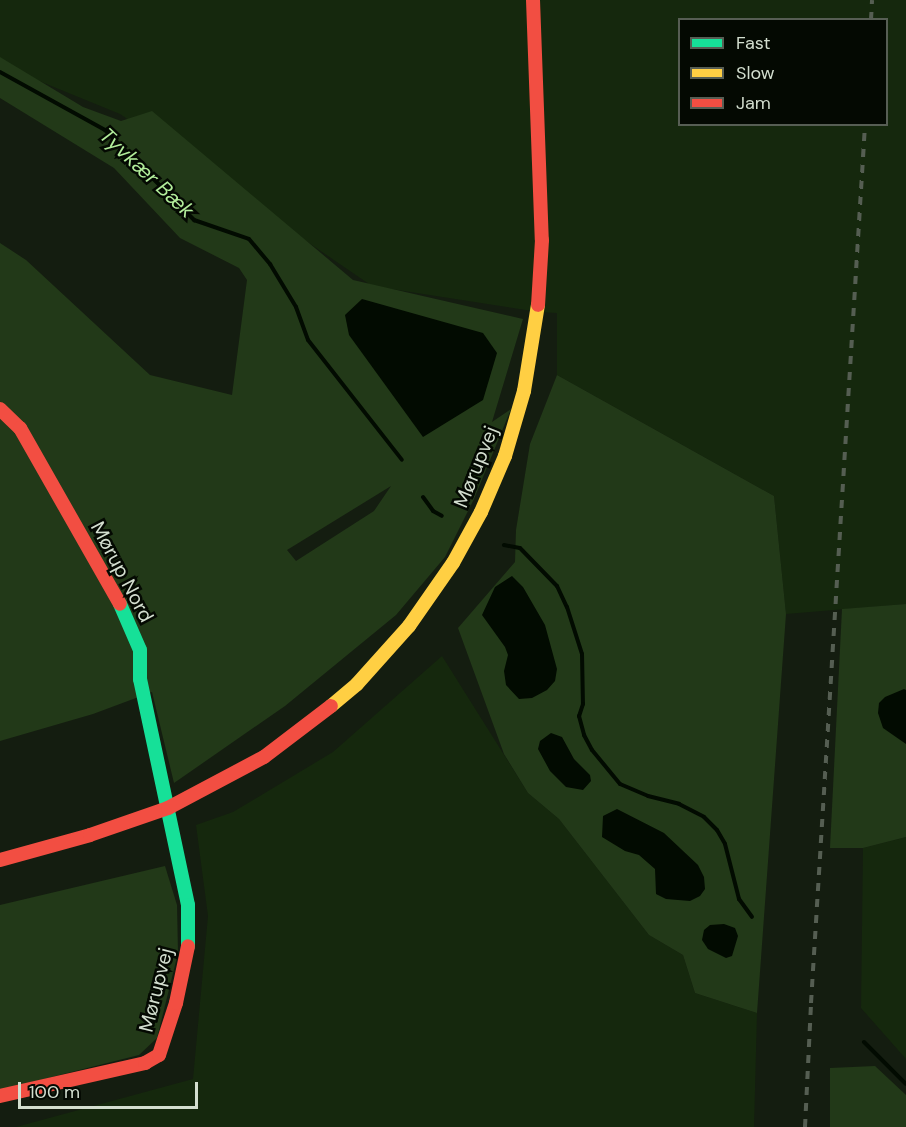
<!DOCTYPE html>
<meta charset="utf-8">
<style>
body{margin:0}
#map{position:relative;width:906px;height:1127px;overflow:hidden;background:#141d10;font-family:"DM Sans",sans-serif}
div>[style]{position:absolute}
.built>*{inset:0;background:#15280d}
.green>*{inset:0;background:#223918}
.water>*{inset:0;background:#020b01}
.stream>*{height:4px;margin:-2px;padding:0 2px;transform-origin:2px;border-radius:2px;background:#020b01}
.fast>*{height:14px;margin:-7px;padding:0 7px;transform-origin:7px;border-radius:7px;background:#16e098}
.slow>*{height:14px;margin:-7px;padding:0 7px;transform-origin:7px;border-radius:7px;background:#ffcf43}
.jam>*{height:14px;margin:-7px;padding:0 7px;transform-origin:7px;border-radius:7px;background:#f24e42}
.rail>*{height:4px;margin-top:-2px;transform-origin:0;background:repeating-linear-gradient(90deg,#555e52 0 8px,transparent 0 16px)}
span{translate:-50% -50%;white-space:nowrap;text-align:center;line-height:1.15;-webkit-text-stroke:5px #040902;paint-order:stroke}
.street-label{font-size:20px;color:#d3decf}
.water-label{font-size:21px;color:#b2ed9b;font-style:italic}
.legend{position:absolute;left:678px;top:18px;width:210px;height:108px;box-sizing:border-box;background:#040902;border:2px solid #575e54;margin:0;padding:8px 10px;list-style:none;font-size:18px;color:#d3decf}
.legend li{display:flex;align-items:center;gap:12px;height:30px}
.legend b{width:30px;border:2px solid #575e54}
.scale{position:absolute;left:18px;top:1082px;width:180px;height:27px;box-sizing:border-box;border:3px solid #d3decf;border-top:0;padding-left:8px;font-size:18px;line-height:21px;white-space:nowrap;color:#d3decf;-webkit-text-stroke:4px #040902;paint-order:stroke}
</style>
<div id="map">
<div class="built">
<i style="clip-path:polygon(evenodd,0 0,906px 0,906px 604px,786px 614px,774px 496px,557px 375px,557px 313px,539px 312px,372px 286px,120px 114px,0 65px,0 0,680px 20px,886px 20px,886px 124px,680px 124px,680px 20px)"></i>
<i style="clip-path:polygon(442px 656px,528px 793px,559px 819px,649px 935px,683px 955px,695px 993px,757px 1013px,754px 1127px,16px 1127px,193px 1079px,208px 916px,196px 825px,233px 812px,333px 752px)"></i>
<i style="clip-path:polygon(906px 837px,906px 1059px,861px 1008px,863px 848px)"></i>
</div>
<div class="green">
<i style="clip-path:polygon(evenodd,0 57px,83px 107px,121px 121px,152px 111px,353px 280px,523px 319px,492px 422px,511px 409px,474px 499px,445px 557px,396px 615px,285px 706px,174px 783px,152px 692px,93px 714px,0 741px,0 243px,26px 260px,150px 375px,232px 395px,247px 280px,239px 268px,180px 238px,114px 168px,0 98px,0 57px,391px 486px,374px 511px,296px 561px,287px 550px,391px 486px)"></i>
<i style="clip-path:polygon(557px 375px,774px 496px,786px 614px,757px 1013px,695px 993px,683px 955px,649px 935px,559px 819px,528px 793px,504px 754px,458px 628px,515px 562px,516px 530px,530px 444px)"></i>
<i style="clip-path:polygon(906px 604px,906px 837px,863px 848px,830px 848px,842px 609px)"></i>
<i style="clip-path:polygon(165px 866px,177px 905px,178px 953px,157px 1038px,139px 1055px,0 1090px,0 905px)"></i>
<i style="clip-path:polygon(875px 1066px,906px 1095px,906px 1127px,830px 1127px,830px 1068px)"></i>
</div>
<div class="water">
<i style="clip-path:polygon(362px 299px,483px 333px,497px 353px,483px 400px,423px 437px,349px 335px,345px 315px)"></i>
<i style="clip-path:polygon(512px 576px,523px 587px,545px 625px,557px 669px,555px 681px,547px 690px,532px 698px,519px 699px,506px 685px,504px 671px,508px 655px,505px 647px,482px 615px,495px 587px)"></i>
<i style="clip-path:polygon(904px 689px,906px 690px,906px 744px,883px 728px,878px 713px,879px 703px,885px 697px)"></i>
<i style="clip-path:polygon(551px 733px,562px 737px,574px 759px,590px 775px,591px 781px,583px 790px,566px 787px,550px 771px,538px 749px,540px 741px)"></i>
<i style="clip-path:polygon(617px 809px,664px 833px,698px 865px,704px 877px,705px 889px,700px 896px,690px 901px,666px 899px,656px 894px,655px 869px,639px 855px,625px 851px,602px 837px,603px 816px)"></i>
<i style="clip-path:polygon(724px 924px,735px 928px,738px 936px,732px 956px,726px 958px,708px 949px,702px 940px,704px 930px,710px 925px)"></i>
</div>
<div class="stream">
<i style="left:0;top:72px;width:120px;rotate:28.9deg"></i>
<i style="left:105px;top:130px;width:127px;rotate:45.3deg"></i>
<i style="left:194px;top:220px;width:58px;rotate:19.1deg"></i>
<i style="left:249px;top:239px;width:33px;rotate:50deg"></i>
<i style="left:270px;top:264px;width:50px;rotate:58.8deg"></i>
<i style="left:296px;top:307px;width:35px;rotate:70deg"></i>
<i style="left:308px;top:340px;width:152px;rotate:51.9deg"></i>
<i style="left:423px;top:497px;width:17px;rotate:54deg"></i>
<i style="left:433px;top:511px;width:10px;rotate:29deg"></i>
<i style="left:504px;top:545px;width:16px;rotate:11deg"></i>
<i style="left:520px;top:548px;width:53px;rotate:45.8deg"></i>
<i style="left:557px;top:586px;width:23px;rotate:65deg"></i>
<i style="left:567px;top:607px;width:49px;rotate:72.3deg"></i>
<i style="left:582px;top:654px;width:50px;rotate:88.9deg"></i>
<i style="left:583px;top:704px;width:13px;rotate:108deg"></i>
<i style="left:579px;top:716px;width:20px;rotate:75deg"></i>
<i style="left:584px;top:735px;width:17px;rotate:62deg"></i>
<i style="left:592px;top:750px;width:44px;rotate:50.5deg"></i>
<i style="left:620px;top:784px;width:30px;rotate:23deg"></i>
<i style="left:648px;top:796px;width:32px;rotate:14deg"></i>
<i style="left:679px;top:804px;width:28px;rotate:27deg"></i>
<i style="left:704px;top:817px;width:18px;rotate:45deg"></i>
<i style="left:717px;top:830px;width:16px;rotate:60deg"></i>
<i style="left:725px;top:844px;width:57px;rotate:75.7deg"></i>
<i style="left:739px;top:899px;width:22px;rotate:54deg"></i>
<i style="left:864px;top:1042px;width:59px;rotate:45deg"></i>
</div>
<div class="fast">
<i style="left:120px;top:604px;width:50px;rotate:66.5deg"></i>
<i style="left:140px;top:650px;width:29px;rotate:90deg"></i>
<i style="left:140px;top:679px;width:231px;rotate:78deg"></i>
<i style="left:188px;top:905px;width:41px;rotate:90deg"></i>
</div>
<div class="slow">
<i style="left:331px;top:706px;width:34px;rotate:-40deg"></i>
<i style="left:357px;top:684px;width:78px;rotate:-48.1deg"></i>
<i style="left:409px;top:626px;width:77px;rotate:-55.1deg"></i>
<i style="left:453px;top:563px;width:58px;rotate:-61.2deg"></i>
<i style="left:481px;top:512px;width:61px;rotate:-66.8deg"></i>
<i style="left:505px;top:456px;width:68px;rotate:-73.7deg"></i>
<i style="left:524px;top:391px;width:87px;rotate:-80.8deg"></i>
</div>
<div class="jam">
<i style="left:533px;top:0;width:240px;rotate:87.9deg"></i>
<i style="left:542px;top:240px;width:65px;rotate:93.5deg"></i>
<i style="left:0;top:409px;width:28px;rotate:44deg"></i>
<i style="left:20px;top:428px;width:202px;rotate:60.4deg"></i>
<i style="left:0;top:860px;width:93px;rotate:-15.5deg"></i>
<i style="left:90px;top:835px;width:83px;rotate:-19.1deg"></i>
<i style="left:168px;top:808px;width:109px;rotate:-28deg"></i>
<i style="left:264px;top:757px;width:84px;rotate:-37.3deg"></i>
<i style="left:0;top:1096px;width:149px;rotate:-12.8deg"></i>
<i style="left:145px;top:1063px;width:16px;rotate:-30deg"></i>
<i style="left:159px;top:1055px;width:55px;rotate:-71.9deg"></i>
<i style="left:176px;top:1003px;width:58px;rotate:-78.1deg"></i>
</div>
<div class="rail">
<i style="left:871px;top:20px;width:20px;rotate:-87deg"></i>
<i style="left:805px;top:1127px;width:124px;rotate:-87.2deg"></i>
<i style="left:811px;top:1003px;width:881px;rotate:-86.48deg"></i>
</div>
<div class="street-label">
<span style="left:476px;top:467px;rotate:-68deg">Mørupvej</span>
<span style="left:122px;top:572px;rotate:62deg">Mørup Nord</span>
<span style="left:156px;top:990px;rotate:-76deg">Mørupvej</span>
</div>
<div class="water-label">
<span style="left:147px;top:173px;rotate:43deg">Tyvkær Bæk</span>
</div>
<ul class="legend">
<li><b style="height:8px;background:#16e098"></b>Fast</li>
<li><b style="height:8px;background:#ffcf43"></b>Slow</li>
<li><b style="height:8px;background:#f24e42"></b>Jam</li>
</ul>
<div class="scale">100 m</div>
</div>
